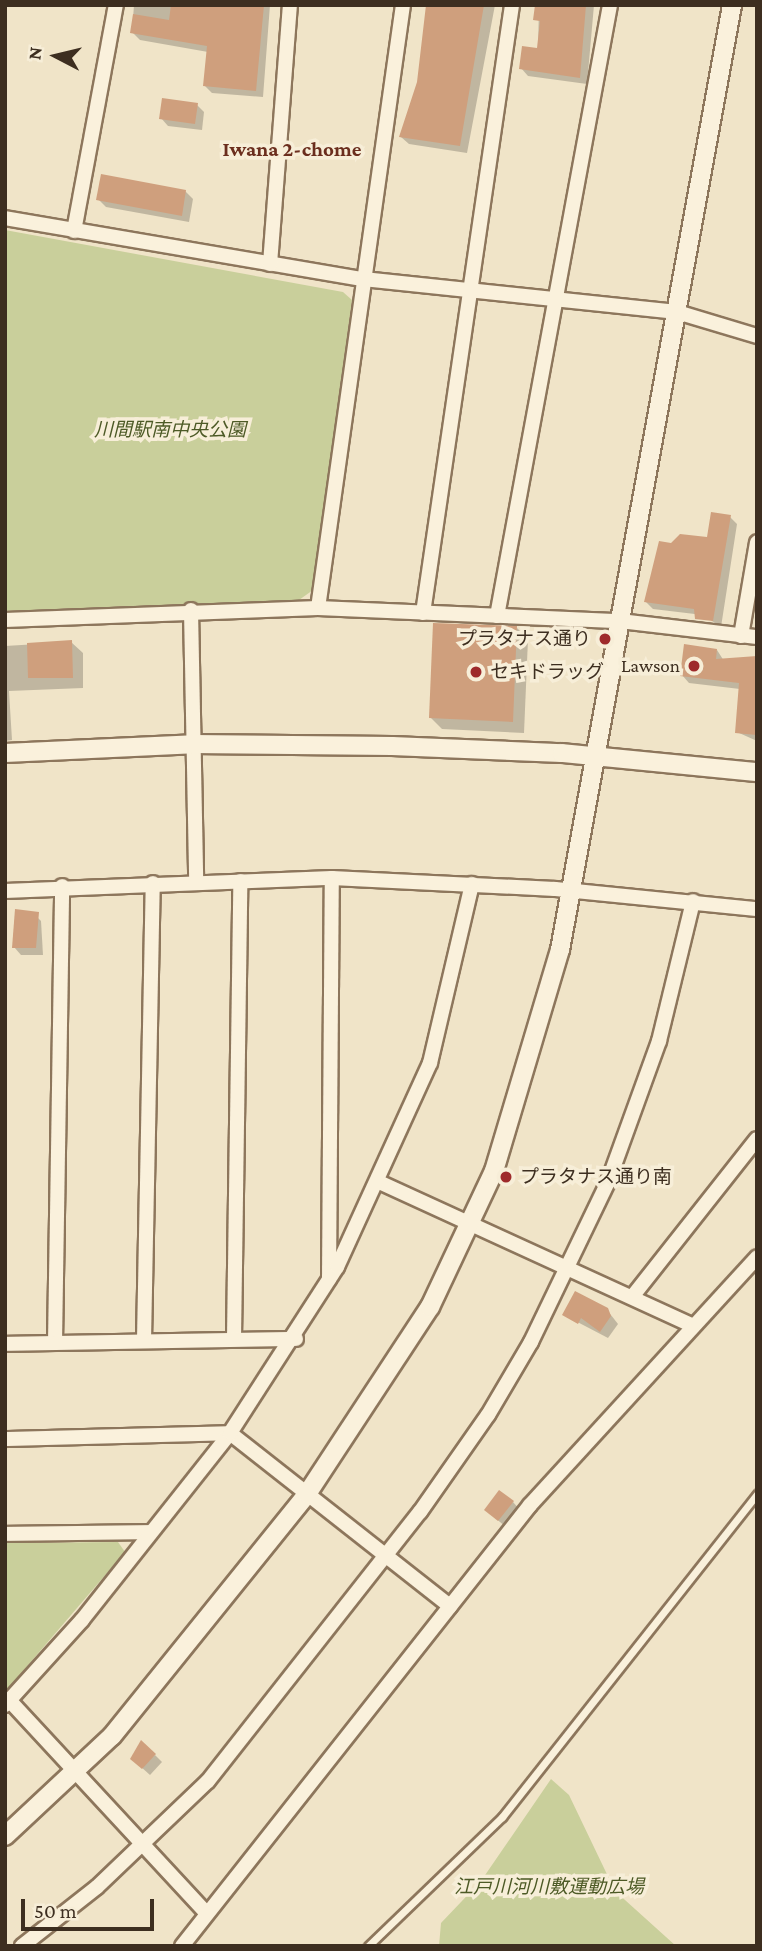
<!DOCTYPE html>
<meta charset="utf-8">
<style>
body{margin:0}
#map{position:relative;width:762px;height:1951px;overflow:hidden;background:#f0e4c8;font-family:"Crimson Pro","Noto Sans JP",serif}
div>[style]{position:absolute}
.green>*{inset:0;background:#c9cf9b}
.shadow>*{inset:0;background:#0003}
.building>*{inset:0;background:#cf9f7d}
.roads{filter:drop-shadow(2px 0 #8d765c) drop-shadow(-2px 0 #8d765c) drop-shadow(0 2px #8d765c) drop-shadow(0 -2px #8d765c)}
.service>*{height:7px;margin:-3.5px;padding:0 3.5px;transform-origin:3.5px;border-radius:3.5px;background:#faf1dc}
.minor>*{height:14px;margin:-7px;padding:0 7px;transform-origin:7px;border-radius:7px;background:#faf1dc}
.tertiary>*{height:18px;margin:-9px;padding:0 9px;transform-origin:9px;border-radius:9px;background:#faf1dc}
.dots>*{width:19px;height:19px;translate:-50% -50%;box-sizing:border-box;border:4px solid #f7eed8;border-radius:50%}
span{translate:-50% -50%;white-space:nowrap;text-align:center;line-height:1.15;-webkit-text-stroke:7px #f7eed8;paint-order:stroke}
.park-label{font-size:19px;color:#4d5a26;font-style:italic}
.poi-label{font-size:19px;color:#3d2e20}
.right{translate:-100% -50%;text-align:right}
.left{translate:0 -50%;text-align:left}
.neighbourhood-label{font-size:21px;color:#6b2e1e;font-weight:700}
.frame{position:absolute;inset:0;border:7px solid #3d2e20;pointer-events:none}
.north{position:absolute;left:21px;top:21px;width:70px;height:70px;-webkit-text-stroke:5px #f7eed8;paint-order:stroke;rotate:277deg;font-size:19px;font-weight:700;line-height:28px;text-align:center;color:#3d2e20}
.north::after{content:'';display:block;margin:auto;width:24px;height:32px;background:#3d2e20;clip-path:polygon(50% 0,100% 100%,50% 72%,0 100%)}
.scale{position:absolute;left:21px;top:1899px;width:133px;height:32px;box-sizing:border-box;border:4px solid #3d2e20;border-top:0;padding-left:9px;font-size:21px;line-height:24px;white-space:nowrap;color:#3d2e20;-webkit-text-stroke:5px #f7eed8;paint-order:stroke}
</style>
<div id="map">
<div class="green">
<i style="clip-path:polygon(5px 230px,343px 292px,352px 300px,313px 590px,299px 600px,5px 611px)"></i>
<i style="clip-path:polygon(118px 1542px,125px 1552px,5px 1692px,5px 1543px)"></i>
<i style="clip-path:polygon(551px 1779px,569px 1795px,615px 1891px,676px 1946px,439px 1946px,441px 1923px,481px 1881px)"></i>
</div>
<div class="shadow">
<i style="clip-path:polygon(134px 5px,270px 5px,263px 97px,212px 93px,205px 86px,208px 52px,140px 40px,132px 32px)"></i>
<i style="clip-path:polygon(427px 5px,495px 5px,467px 153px,409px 144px,401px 137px,418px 83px)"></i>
<i style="clip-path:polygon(539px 5px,594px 5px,587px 84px,528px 76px,521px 68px,538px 50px)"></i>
<i style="clip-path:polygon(197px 105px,204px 112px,202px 130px,168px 126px,161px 118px)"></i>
<i style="clip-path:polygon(185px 191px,193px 199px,189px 222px,106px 207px,98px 199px)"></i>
<i style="clip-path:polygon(730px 517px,737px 524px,721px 627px,703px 615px,653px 609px,646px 602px)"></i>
<i style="clip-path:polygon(517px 628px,528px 639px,524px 733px,442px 729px,431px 718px)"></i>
<i style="clip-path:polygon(71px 642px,83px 653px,83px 688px,9px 691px,12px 740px,5px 741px,5px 646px)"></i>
<i style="clip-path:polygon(717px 650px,724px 661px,757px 658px,757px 741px,737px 732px,740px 689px,689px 683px,682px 675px)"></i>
<i style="clip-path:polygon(34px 914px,41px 921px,43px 955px,21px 955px,14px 947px)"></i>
<i style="clip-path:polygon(607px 1310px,618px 1324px,608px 1338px,564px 1315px)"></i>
<i style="clip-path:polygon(513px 1502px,520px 1510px,506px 1527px,494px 1517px)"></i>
<i style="clip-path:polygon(155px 1755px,162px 1762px,150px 1775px,140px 1766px)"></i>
</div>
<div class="building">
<i style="clip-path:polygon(171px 5px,264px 5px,256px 91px,203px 86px,207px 46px,130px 33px,133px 14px,169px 20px)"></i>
<i style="clip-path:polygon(426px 5px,484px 5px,460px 146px,399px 137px,417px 82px)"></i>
<i style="clip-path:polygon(535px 5px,586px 5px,580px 78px,519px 69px,522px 46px,537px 48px,540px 21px,533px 20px)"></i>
<i style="clip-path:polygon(162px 98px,198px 103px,195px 124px,159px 119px)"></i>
<i style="clip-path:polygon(101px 174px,186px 190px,182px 216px,96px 200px)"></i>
<i style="clip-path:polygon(711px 512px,731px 515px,713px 621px,695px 619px,694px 609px,644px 602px,659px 541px,671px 543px,680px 534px,707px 537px)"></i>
<i style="clip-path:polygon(433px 623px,517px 626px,513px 722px,429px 718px)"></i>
<i style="clip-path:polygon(72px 640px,73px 678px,28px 678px,27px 643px)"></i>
<i style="clip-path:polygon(684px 644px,717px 649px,716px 659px,757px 656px,757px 735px,735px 733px,739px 683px,680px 676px)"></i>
<i style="clip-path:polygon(15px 909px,39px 912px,36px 948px,12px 948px)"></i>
<i style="clip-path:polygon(575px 1291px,608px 1308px,611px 1316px,600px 1332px,581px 1318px,578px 1324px,562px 1315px)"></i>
<i style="clip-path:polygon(499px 1490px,514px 1501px,498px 1521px,484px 1510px)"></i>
<i style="clip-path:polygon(141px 1740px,156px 1754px,142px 1769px,130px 1759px)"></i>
</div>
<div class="roads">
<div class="service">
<i style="left:368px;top:1946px;width:186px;rotate:-43.9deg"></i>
<i style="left:502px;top:1817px;width:412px;rotate:-51.7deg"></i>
</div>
<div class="minor">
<i style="left:5px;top:218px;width:363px;rotate:9.7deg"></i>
<i style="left:363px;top:279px;width:316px;rotate:6deg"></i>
<i style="left:677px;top:312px;width:84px;rotate:16.7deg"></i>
<i style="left:74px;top:231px;width:230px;rotate:-79.5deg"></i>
<i style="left:270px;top:264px;width:260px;rotate:-85.6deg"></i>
<i style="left:318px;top:608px;width:609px;rotate:-81.98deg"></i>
<i style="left:191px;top:610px;width:270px;rotate:88.9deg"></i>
<i style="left:423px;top:613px;width:614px;rotate:-81.67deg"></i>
<i style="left:497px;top:616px;width:621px;rotate:-79.52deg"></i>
<i style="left:5px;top:620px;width:313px;rotate:-2.2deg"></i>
<i style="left:318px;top:608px;width:302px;rotate:2.5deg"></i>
<i style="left:620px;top:621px;width:138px;rotate:6.7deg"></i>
<i style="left:741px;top:636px;width:95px;rotate:-80.3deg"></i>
<i style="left:5px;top:891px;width:327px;rotate:-2.3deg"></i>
<i style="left:332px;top:878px;width:223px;rotate:2.8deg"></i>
<i style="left:555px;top:889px;width:203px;rotate:5.7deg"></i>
<i style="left:379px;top:1182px;width:345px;rotate:24.6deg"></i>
<i style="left:329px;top:1279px;width:401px;rotate:-89.6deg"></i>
<i style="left:632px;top:1297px;width:201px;rotate:-51.7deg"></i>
<i style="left:234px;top:1338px;width:457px;rotate:-89.2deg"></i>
<i style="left:144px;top:1340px;width:457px;rotate:-88.9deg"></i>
<i style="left:55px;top:1343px;width:457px;rotate:-89.1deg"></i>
<i style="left:5px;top:1344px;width:291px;rotate:-1deg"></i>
<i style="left:5px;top:1439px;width:225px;rotate:-1.5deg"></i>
<i style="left:230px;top:1433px;width:280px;rotate:38.2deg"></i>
<i style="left:5px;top:1534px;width:145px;rotate:-0.8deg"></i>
<i style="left:10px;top:1701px;width:289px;rotate:47.2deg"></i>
<i style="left:5px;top:1705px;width:115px;rotate:-47.8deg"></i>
<i style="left:82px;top:1620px;width:238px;rotate:-51.6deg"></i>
<i style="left:230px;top:1433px;width:197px;rotate:-57.2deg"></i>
<i style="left:337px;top:1267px;width:224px;rotate:-65.5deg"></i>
<i style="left:430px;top:1063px;width:184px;rotate:-76.8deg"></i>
<i style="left:22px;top:1946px;width:95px;rotate:-38.2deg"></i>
<i style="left:97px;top:1887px;width:153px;rotate:-43.7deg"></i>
<i style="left:208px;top:1781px;width:342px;rotate:-51.8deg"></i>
<i style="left:420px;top:1512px;width:118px;rotate:-55deg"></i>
<i style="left:488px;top:1415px;width:85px;rotate:-59.5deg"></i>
<i style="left:531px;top:1342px;width:178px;rotate:-64.3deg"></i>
<i style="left:608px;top:1182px;width:150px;rotate:-70.1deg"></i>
<i style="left:659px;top:1041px;width:144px;rotate:-76.3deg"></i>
<i style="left:182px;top:1946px;width:562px;rotate:-51.72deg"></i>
<i style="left:530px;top:1505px;width:336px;rotate:-47.5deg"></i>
</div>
<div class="tertiary">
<i style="left:5px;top:753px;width:188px;rotate:-2.7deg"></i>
<i style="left:193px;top:744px;width:199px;rotate:0.6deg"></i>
<i style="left:392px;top:746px;width:170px;rotate:2.4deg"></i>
<i style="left:562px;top:753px;width:196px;rotate:5.6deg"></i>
<i style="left:5px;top:1836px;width:146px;rotate:-43.1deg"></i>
<i style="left:112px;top:1736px;width:311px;rotate:-51.1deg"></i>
<i style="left:307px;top:1494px;width:224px;rotate:-56.7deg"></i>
<i style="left:430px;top:1307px;width:150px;rotate:-64.8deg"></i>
<i style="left:494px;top:1171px;width:231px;rotate:-73.4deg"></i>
<i style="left:560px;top:950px;width:961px;rotate:-79.68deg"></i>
</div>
</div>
<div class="dots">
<i style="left:605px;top:639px;background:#9e2a2b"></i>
<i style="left:694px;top:666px;background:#9e2a2b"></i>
<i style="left:476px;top:672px;background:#9e2a2b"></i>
<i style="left:506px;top:1177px;background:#9e2a2b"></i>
</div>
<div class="park-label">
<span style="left:170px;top:430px">川間駅南中央公園</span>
<span style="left:549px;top:1887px">江戸川河川敷運動広場</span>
</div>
<div class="poi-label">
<span class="right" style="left:591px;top:639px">プラタナス通り</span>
<span class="right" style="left:680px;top:666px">Lawson</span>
<span class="left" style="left:490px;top:672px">セキドラッグ</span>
<span class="left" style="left:520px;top:1177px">プラタナス通り南</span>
</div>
<div class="neighbourhood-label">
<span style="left:292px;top:149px">Iwana 2-chome</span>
</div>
<div class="frame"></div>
<div class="north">N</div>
<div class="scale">50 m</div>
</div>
